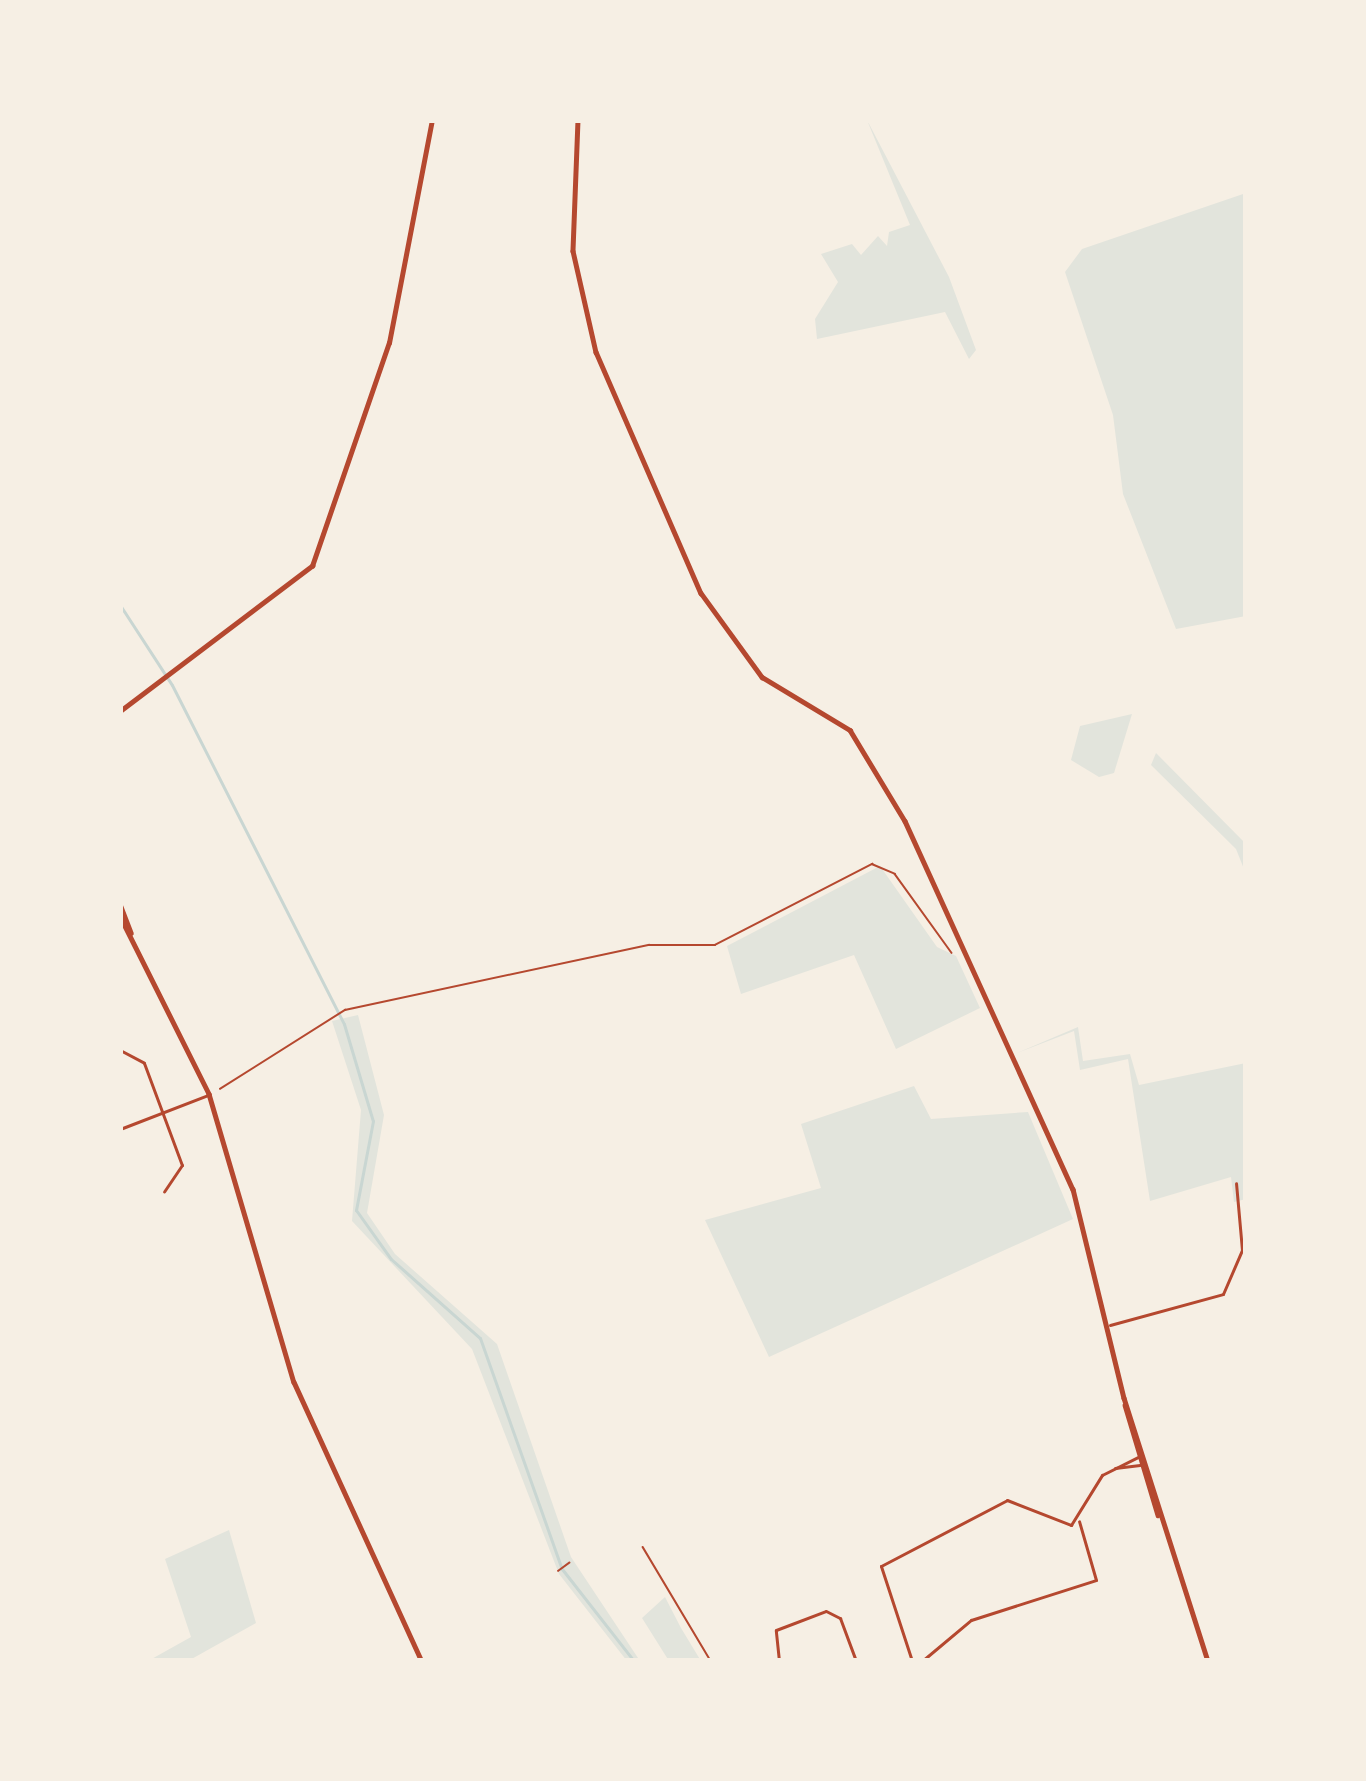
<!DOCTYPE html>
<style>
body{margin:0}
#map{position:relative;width:1366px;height:1781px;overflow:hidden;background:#f6efe4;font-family:"Exo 2",sans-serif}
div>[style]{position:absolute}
.green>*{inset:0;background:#e2e4dc}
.stream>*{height:3px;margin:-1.5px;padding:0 1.5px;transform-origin:1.5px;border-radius:1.5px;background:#c9d6d2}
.path>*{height:1.5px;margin:-0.75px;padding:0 0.75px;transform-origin:0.75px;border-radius:0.75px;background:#b5482f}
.minor>*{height:3px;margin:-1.5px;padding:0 1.5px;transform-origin:1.5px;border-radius:1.5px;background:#b5482f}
.tertiary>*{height:4.5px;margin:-2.25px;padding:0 2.25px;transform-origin:2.25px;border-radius:2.25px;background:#b5482f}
span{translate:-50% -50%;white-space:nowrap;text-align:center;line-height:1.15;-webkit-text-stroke:9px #f6efe4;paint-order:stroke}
.frame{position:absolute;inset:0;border:123px solid #f6efe4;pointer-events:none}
</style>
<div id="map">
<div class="green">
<i style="clip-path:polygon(867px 120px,949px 277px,976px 350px,969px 359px,945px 312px,817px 339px,815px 319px,838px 282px,821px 254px,852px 244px,861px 255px,878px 236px,887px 246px,889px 232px,910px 225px)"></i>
<i style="clip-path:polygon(1246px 193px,1246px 616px,1176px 629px,1123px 494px,1113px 415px,1065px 272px,1082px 249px)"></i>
<i style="clip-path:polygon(1132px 714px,1114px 773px,1099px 777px,1071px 760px,1080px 726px)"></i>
<i style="clip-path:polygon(1156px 753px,1246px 844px,1246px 874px,1236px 849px,1151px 765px)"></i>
<i style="clip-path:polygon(880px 866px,937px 947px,956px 956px,980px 1008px,896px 1049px,854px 955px,741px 994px,727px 946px)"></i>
<i style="clip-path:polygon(358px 1015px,384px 1115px,367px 1213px,395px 1254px,497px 1344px,571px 1557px,640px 1661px,627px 1661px,559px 1574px,472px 1349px,352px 1221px,361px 1110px,332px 1021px)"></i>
<i style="clip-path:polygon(1078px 1027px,1083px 1061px,1130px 1054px,1139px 1085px,1246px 1063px,1246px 1199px,1234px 1202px,1231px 1177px,1150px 1201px,1128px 1059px,1080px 1070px,1074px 1031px,1017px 1053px)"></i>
<i style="clip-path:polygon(914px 1086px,931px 1119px,1028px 1112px,1073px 1219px,769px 1357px,705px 1220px,821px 1188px,801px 1124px)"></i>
<i style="clip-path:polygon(229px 1530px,256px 1623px,188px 1661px,148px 1661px,191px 1637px,165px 1559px)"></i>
<i style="clip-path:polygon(665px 1597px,681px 1628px,701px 1661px,669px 1661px,642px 1618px)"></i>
</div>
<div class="stream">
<i style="left:120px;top:605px;width:95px;rotate:57deg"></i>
<i style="left:172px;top:685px;width:380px;rotate:63.1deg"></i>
<i style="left:344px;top:1024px;width:101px;rotate:73.4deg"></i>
<i style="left:373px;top:1121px;width:91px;rotate:100.8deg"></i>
<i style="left:356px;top:1210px;width:60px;rotate:54.5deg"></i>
<i style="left:391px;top:1259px;width:119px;rotate:41.6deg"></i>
<i style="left:480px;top:1338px;width:245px;rotate:70.5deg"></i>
<i style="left:562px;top:1569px;width:117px;rotate:52deg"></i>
</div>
<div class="path">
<i style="left:220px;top:1089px;width:148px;rotate:-32.3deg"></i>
<i style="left:345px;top:1010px;width:311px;rotate:-12.1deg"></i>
<i style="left:649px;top:945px;width:66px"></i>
<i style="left:715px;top:945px;width:177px;rotate:-27.3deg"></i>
<i style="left:872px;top:864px;width:25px;rotate:23deg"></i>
<i style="left:895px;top:874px;width:97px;rotate:54.2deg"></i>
<i style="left:643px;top:1547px;width:133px;rotate:59.2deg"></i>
<i style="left:558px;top:1571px;width:14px;rotate:-36deg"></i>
</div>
<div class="minor">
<i style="left:120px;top:1050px;width:27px;rotate:28deg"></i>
<i style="left:144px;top:1063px;width:109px;rotate:69.6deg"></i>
<i style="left:182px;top:1165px;width:32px;rotate:124deg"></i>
<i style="left:120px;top:1129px;width:94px;rotate:-21.1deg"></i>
<i style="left:1110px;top:1325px;width:117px;rotate:-15.3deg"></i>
<i style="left:1223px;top:1294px;width:48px;rotate:-66.6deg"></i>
<i style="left:1242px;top:1250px;width:67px;rotate:-95.1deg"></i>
<i style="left:1115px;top:1468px;width:25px;rotate:-7deg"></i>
<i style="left:779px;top:1661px;width:31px;rotate:-96deg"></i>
<i style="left:776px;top:1630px;width:53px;rotate:-20.8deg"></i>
<i style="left:826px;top:1611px;width:16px;rotate:27deg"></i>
<i style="left:840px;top:1618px;width:46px;rotate:69.6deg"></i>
<i style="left:912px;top:1661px;width:100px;rotate:-108.1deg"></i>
<i style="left:881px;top:1566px;width:142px;rotate:-27.6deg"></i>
<i style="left:1007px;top:1500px;width:69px;rotate:21.3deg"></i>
<i style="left:1071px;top:1525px;width:59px;rotate:-58.2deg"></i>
<i style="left:1102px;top:1475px;width:40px;rotate:-26.6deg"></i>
<i style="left:922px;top:1661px;width:64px;rotate:-39.9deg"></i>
<i style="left:971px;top:1620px;width:131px;rotate:-17.7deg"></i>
<i style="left:1096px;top:1580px;width:61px;rotate:-106.1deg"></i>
<i style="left:1095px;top:1661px;width:12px"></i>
<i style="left:1118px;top:1661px;width:18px"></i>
</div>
<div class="tertiary">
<i style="left:578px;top:120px;width:131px;rotate:92.2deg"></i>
<i style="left:573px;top:251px;width:104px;rotate:77.2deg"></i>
<i style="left:596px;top:352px;width:263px;rotate:66.5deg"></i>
<i style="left:701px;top:593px;width:104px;rotate:54deg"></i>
<i style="left:762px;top:677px;width:103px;rotate:31.1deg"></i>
<i style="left:850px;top:730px;width:106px;rotate:58.9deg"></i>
<i style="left:905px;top:821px;width:405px;rotate:65.5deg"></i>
<i style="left:1073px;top:1189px;width:215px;rotate:76.3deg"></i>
<i style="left:1124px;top:1398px;width:276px;rotate:72.3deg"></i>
<i style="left:120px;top:711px;width:241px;rotate:-37.1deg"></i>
<i style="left:312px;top:566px;width:236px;rotate:-71deg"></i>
<i style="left:389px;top:343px;width:227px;rotate:-79.1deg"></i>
<i style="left:120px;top:904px;width:31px;rotate:69deg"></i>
<i style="left:120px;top:916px;width:199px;rotate:63.4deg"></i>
<i style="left:209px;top:1094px;width:300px;rotate:73.6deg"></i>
<i style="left:294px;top:1382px;width:307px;rotate:65.4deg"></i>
<i style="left:1125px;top:1405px;width:115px;rotate:73.3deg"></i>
</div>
<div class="frame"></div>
</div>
